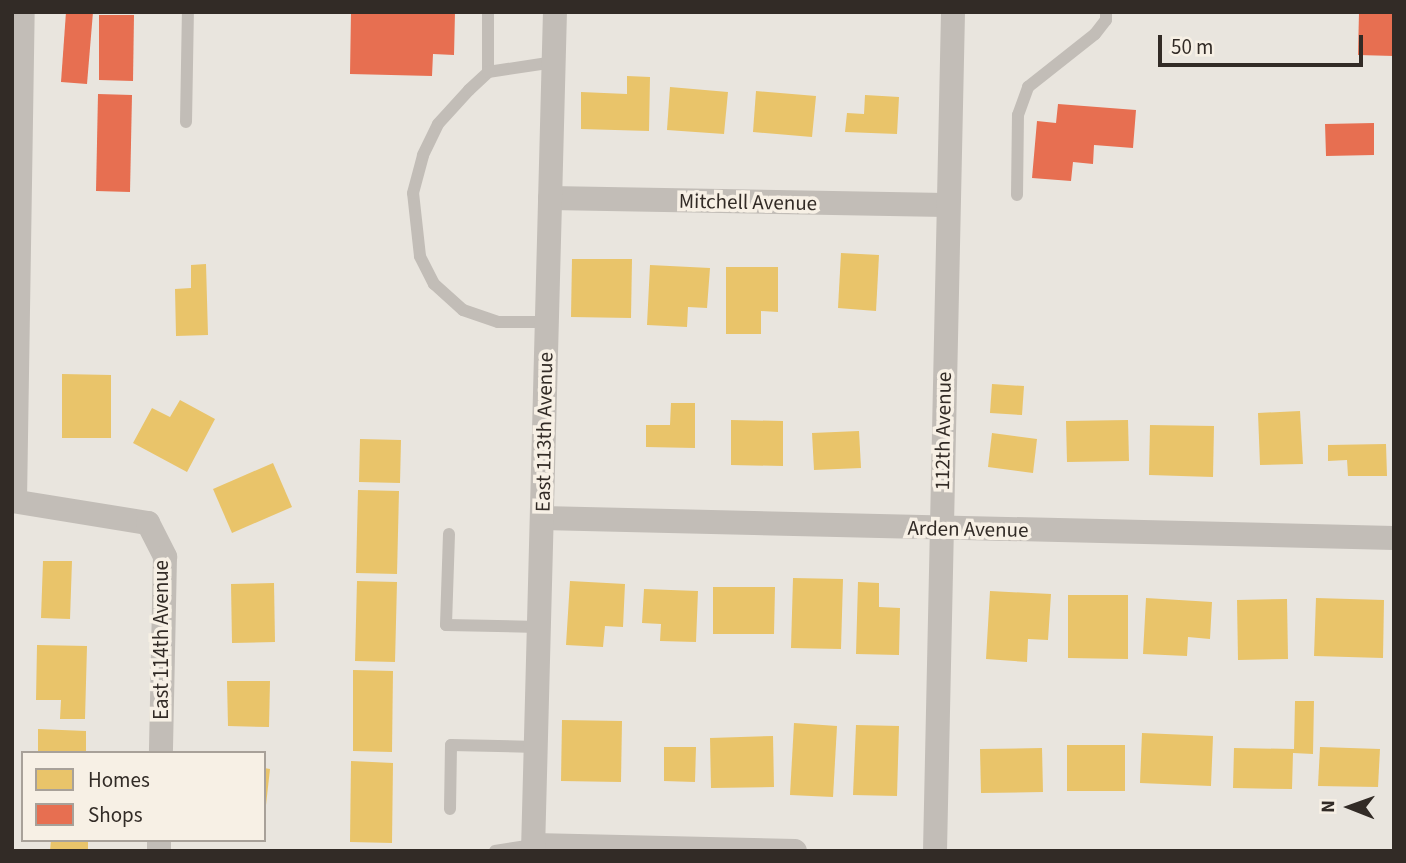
<!DOCTYPE html>
<style>
body{margin:0}
#map{position:relative;width:1406px;height:863px;overflow:hidden;background:#e9e5de;font-family:"Source Sans 3",sans-serif}
div>[style]{position:absolute}
.homes>*{inset:0;background:#e9c46a}
.shops>*{inset:0;background:#e76f51}
.service>*{height:12px;margin:-6px;padding:0 6px;transform-origin:6px;border-radius:6px;background:#c2bdb7}
.minor>*{height:24px;margin:-12px;padding:0 12px;transform-origin:12px;border-radius:12px;background:#c2bdb7}
span{translate:-50% -50%;white-space:nowrap;text-align:center;line-height:1.15;-webkit-text-stroke:7px #f7f0e5;paint-order:stroke}
.street-label{font-size:21px;color:#322b26}
.frame{position:absolute;inset:0;border:14px solid #322b26;pointer-events:none}
.legend{position:absolute;left:21px;top:751px;width:245px;height:91px;box-sizing:border-box;background:#f7f0e5;border:2px solid #a8a199;margin:0;padding:9px 12px;list-style:none;font-size:21px;color:#322b26}
.legend li{display:flex;align-items:center;gap:14px;height:35px}
.legend b{width:35px;border:2px solid #a8a199}
.north{position:absolute;left:1315px;top:772px;width:70px;height:70px;-webkit-text-stroke:5px #f7f0e5;paint-order:stroke;rotate:271deg;font-size:19px;font-weight:700;line-height:28px;text-align:center;color:#322b26}
.north::after{content:'';display:block;margin:auto;width:24px;height:32px;background:#322b26;clip-path:polygon(50% 0,100% 100%,50% 72%,0 100%)}
.scale{position:absolute;left:1158px;top:35px;width:205px;height:32px;box-sizing:border-box;border:4px solid #322b26;border-top:0;padding-left:9px;font-size:21px;line-height:24px;white-space:nowrap;color:#322b26;-webkit-text-stroke:5px #f7f0e5;paint-order:stroke}
</style>
<div id="map">
<div class="homes">
<i style="clip-path:polygon(627px 76px,650px 77px,649px 131px,581px 129px,581px 92px,627px 94px)"></i>
<i style="clip-path:polygon(670px 87px,728px 92px,724px 134px,667px 130px)"></i>
<i style="clip-path:polygon(756px 91px,816px 96px,812px 137px,753px 132px)"></i>
<i style="clip-path:polygon(865px 95px,899px 97px,897px 134px,845px 132px,847px 113px,864px 114px)"></i>
<i style="clip-path:polygon(841px 253px,879px 255px,876px 311px,838px 308px)"></i>
<i style="clip-path:polygon(572px 259px,632px 259px,631px 318px,571px 317px)"></i>
<i style="clip-path:polygon(206px 264px,208px 335px,176px 336px,175px 289px,191px 288px,191px 265px)"></i>
<i style="clip-path:polygon(650px 265px,710px 268px,707px 308px,688px 307px,687px 327px,647px 325px)"></i>
<i style="clip-path:polygon(726px 267px,778px 267px,778px 312px,761px 311px,761px 334px,726px 334px)"></i>
<i style="clip-path:polygon(62px 374px,111px 375px,111px 438px,62px 438px)"></i>
<i style="clip-path:polygon(992px 384px,1024px 386px,1022px 415px,990px 413px)"></i>
<i style="clip-path:polygon(180px 400px,215px 419px,187px 472px,133px 443px,152px 408px,170px 417px)"></i>
<i style="clip-path:polygon(671px 403px,695px 403px,695px 448px,646px 447px,646px 425px,670px 425px)"></i>
<i style="clip-path:polygon(1300px 411px,1303px 464px,1260px 465px,1258px 413px)"></i>
<i style="clip-path:polygon(731px 420px,783px 421px,783px 466px,731px 465px)"></i>
<i style="clip-path:polygon(1128px 420px,1129px 461px,1067px 462px,1066px 421px)"></i>
<i style="clip-path:polygon(1150px 425px,1214px 426px,1213px 477px,1149px 475px)"></i>
<i style="clip-path:polygon(859px 431px,861px 468px,814px 470px,812px 433px)"></i>
<i style="clip-path:polygon(992px 433px,1037px 439px,1033px 473px,988px 467px)"></i>
<i style="clip-path:polygon(360px 439px,401px 440px,400px 483px,359px 482px)"></i>
<i style="clip-path:polygon(1386px 444px,1387px 476px,1348px 476px,1347px 460px,1328px 461px,1328px 445px)"></i>
<i style="clip-path:polygon(273px 463px,292px 507px,232px 533px,213px 489px)"></i>
<i style="clip-path:polygon(358px 490px,399px 491px,397px 574px,356px 573px)"></i>
<i style="clip-path:polygon(43px 561px,72px 561px,70px 619px,41px 618px)"></i>
<i style="clip-path:polygon(793px 578px,843px 579px,841px 649px,791px 648px)"></i>
<i style="clip-path:polygon(357px 581px,397px 582px,395px 662px,355px 661px)"></i>
<i style="clip-path:polygon(570px 581px,625px 584px,623px 627px,605px 626px,603px 647px,566px 645px)"></i>
<i style="clip-path:polygon(858px 582px,879px 583px,879px 607px,900px 608px,899px 655px,856px 654px)"></i>
<i style="clip-path:polygon(274px 583px,275px 642px,232px 643px,231px 584px)"></i>
<i style="clip-path:polygon(713px 587px,775px 587px,774px 634px,713px 634px)"></i>
<i style="clip-path:polygon(644px 589px,698px 591px,696px 642px,660px 641px,661px 624px,642px 623px)"></i>
<i style="clip-path:polygon(990px 591px,1051px 594px,1048px 640px,1028px 639px,1027px 662px,986px 659px)"></i>
<i style="clip-path:polygon(1068px 595px,1128px 595px,1128px 659px,1068px 658px)"></i>
<i style="clip-path:polygon(1146px 598px,1212px 602px,1210px 639px,1188px 637px,1187px 656px,1143px 654px)"></i>
<i style="clip-path:polygon(1316px 598px,1384px 600px,1383px 658px,1314px 656px)"></i>
<i style="clip-path:polygon(1287px 599px,1288px 659px,1238px 660px,1237px 600px)"></i>
<i style="clip-path:polygon(37px 645px,87px 646px,85px 719px,60px 719px,61px 700px,36px 700px)"></i>
<i style="clip-path:polygon(353px 670px,393px 671px,392px 752px,353px 751px)"></i>
<i style="clip-path:polygon(227px 681px,270px 681px,269px 727px,228px 726px)"></i>
<i style="clip-path:polygon(1295px 701px,1314px 701px,1313px 754px,1293px 753px,1292px 789px,1233px 788px,1234px 748px,1294px 749px)"></i>
<i style="clip-path:polygon(562px 720px,622px 721px,621px 782px,561px 781px)"></i>
<i style="clip-path:polygon(794px 723px,837px 726px,833px 797px,790px 795px)"></i>
<i style="clip-path:polygon(856px 725px,899px 726px,897px 796px,853px 795px)"></i>
<i style="clip-path:polygon(38px 729px,86px 731px,86px 753px,38px 753px)"></i>
<i style="clip-path:polygon(1142px 733px,1213px 736px,1211px 786px,1140px 783px)"></i>
<i style="clip-path:polygon(773px 736px,774px 787px,711px 788px,710px 738px)"></i>
<i style="clip-path:polygon(1067px 745px,1125px 745px,1125px 791px,1067px 791px)"></i>
<i style="clip-path:polygon(664px 747px,696px 747px,695px 782px,664px 781px)"></i>
<i style="clip-path:polygon(1320px 747px,1380px 749px,1378px 787px,1318px 786px)"></i>
<i style="clip-path:polygon(1042px 748px,1043px 792px,981px 793px,980px 749px)"></i>
<i style="clip-path:polygon(351px 761px,393px 763px,392px 843px,350px 842px)"></i>
<i style="clip-path:polygon(264px 768px,270px 769px,266px 805px,264px 805px)"></i>
<i style="clip-path:polygon(51px 840px,88px 840px,88px 851px,50px 851px)"></i>
</div>
<div class="shops">
<i style="clip-path:polygon(66px 12px,93px 12px,87px 84px,61px 82px)"></i>
<i style="clip-path:polygon(351px 12px,455px 12px,454px 55px,433px 54px,432px 76px,350px 74px)"></i>
<i style="clip-path:polygon(1359px 12px,1394px 12px,1394px 56px,1358px 55px)"></i>
<i style="clip-path:polygon(99px 15px,134px 15px,133px 81px,99px 80px)"></i>
<i style="clip-path:polygon(98px 94px,132px 95px,130px 192px,96px 191px)"></i>
<i style="clip-path:polygon(1058px 104px,1136px 110px,1133px 148px,1094px 145px,1093px 164px,1073px 162px,1071px 181px,1032px 178px,1037px 121px,1056px 123px)"></i>
<i style="clip-path:polygon(1374px 123px,1374px 155px,1326px 156px,1325px 124px)"></i>
</div>
<div class="service">
<i style="left:488px;top:12px;width:60px;rotate:90deg"></i>
<i style="left:186px;top:122px;width:110px;rotate:-89deg"></i>
<i style="left:1017px;top:195px;width:80px;rotate:-89.3deg"></i>
<i style="left:1018px;top:115px;width:30px;rotate:-70deg"></i>
<i style="left:1028px;top:87px;width:85px;rotate:-38.3deg"></i>
<i style="left:1095px;top:34px;width:18px;rotate:-52deg"></i>
<i style="left:1106px;top:20px;width:8px;rotate:-90deg"></i>
<i style="left:547px;top:322px;width:49px;rotate:180deg"></i>
<i style="left:498px;top:322px;width:37px;rotate:-161deg"></i>
<i style="left:463px;top:310px;width:39px;rotate:-138deg"></i>
<i style="left:434px;top:284px;width:31px;rotate:-117deg"></i>
<i style="left:420px;top:256px;width:63px;rotate:-96.3deg"></i>
<i style="left:413px;top:193px;width:39px;rotate:-75deg"></i>
<i style="left:423px;top:155px;width:34px;rotate:-64deg"></i>
<i style="left:438px;top:124px;width:46px;rotate:-47.6deg"></i>
<i style="left:469px;top:90px;width:26px;rotate:-43deg"></i>
<i style="left:488px;top:72px;width:67px;rotate:-8.6deg"></i>
<i style="left:449px;top:534px;width:91px;rotate:91.9deg"></i>
<i style="left:446px;top:625px;width:93px;rotate:1.2deg"></i>
<i style="left:450px;top:809px;width:64px;rotate:-89.1deg"></i>
<i style="left:451px;top:745px;width:85px;rotate:1.3deg"></i>
<i style="left:495px;top:851px;width:39px;rotate:-9deg"></i>
</div>
<div class="minor">
<i style="left:550px;top:198px;width:396px;rotate:1deg"></i>
<i style="left:12px;top:501px;width:138px;rotate:9.2deg"></i>
<i style="left:148px;top:523px;width:38px;rotate:63deg"></i>
<i style="left:165px;top:557px;width:196px;rotate:91.2deg"></i>
<i style="left:15px;top:501px;width:489px;rotate:-89.1deg"></i>
<i style="left:542px;top:518px;width:852px;rotate:1.34deg"></i>
<i style="left:534px;top:845px;width:261px;rotate:1.3deg"></i>
<i style="left:159px;top:851px;width:11px;rotate:-90deg"></i>
<i style="left:533px;top:851px;width:839px;rotate:-88.5deg"></i>
<i style="left:935px;top:851px;width:839px;rotate:-88.77deg"></i>
</div>
<div class="street-label">
<span style="left:748px;top:202px;rotate:1deg">Mitchell Avenue</span>
<span style="left:943px;top:431px;rotate:-89deg">112th Avenue</span>
<span style="left:544px;top:432px;rotate:-89deg">East 113th Avenue</span>
<span style="left:968px;top:529px;rotate:1deg">Arden Avenue</span>
<span style="left:161px;top:640px;rotate:-90deg">East 114th Avenue</span>
</div>
<div class="frame"></div>
<ul class="legend">
<li><b style="height:19px;background:#e9c46a"></b>Homes</li>
<li><b style="height:19px;background:#e76f51"></b>Shops</li>
</ul>
<div class="north">N</div>
<div class="scale">50 m</div>
</div>
